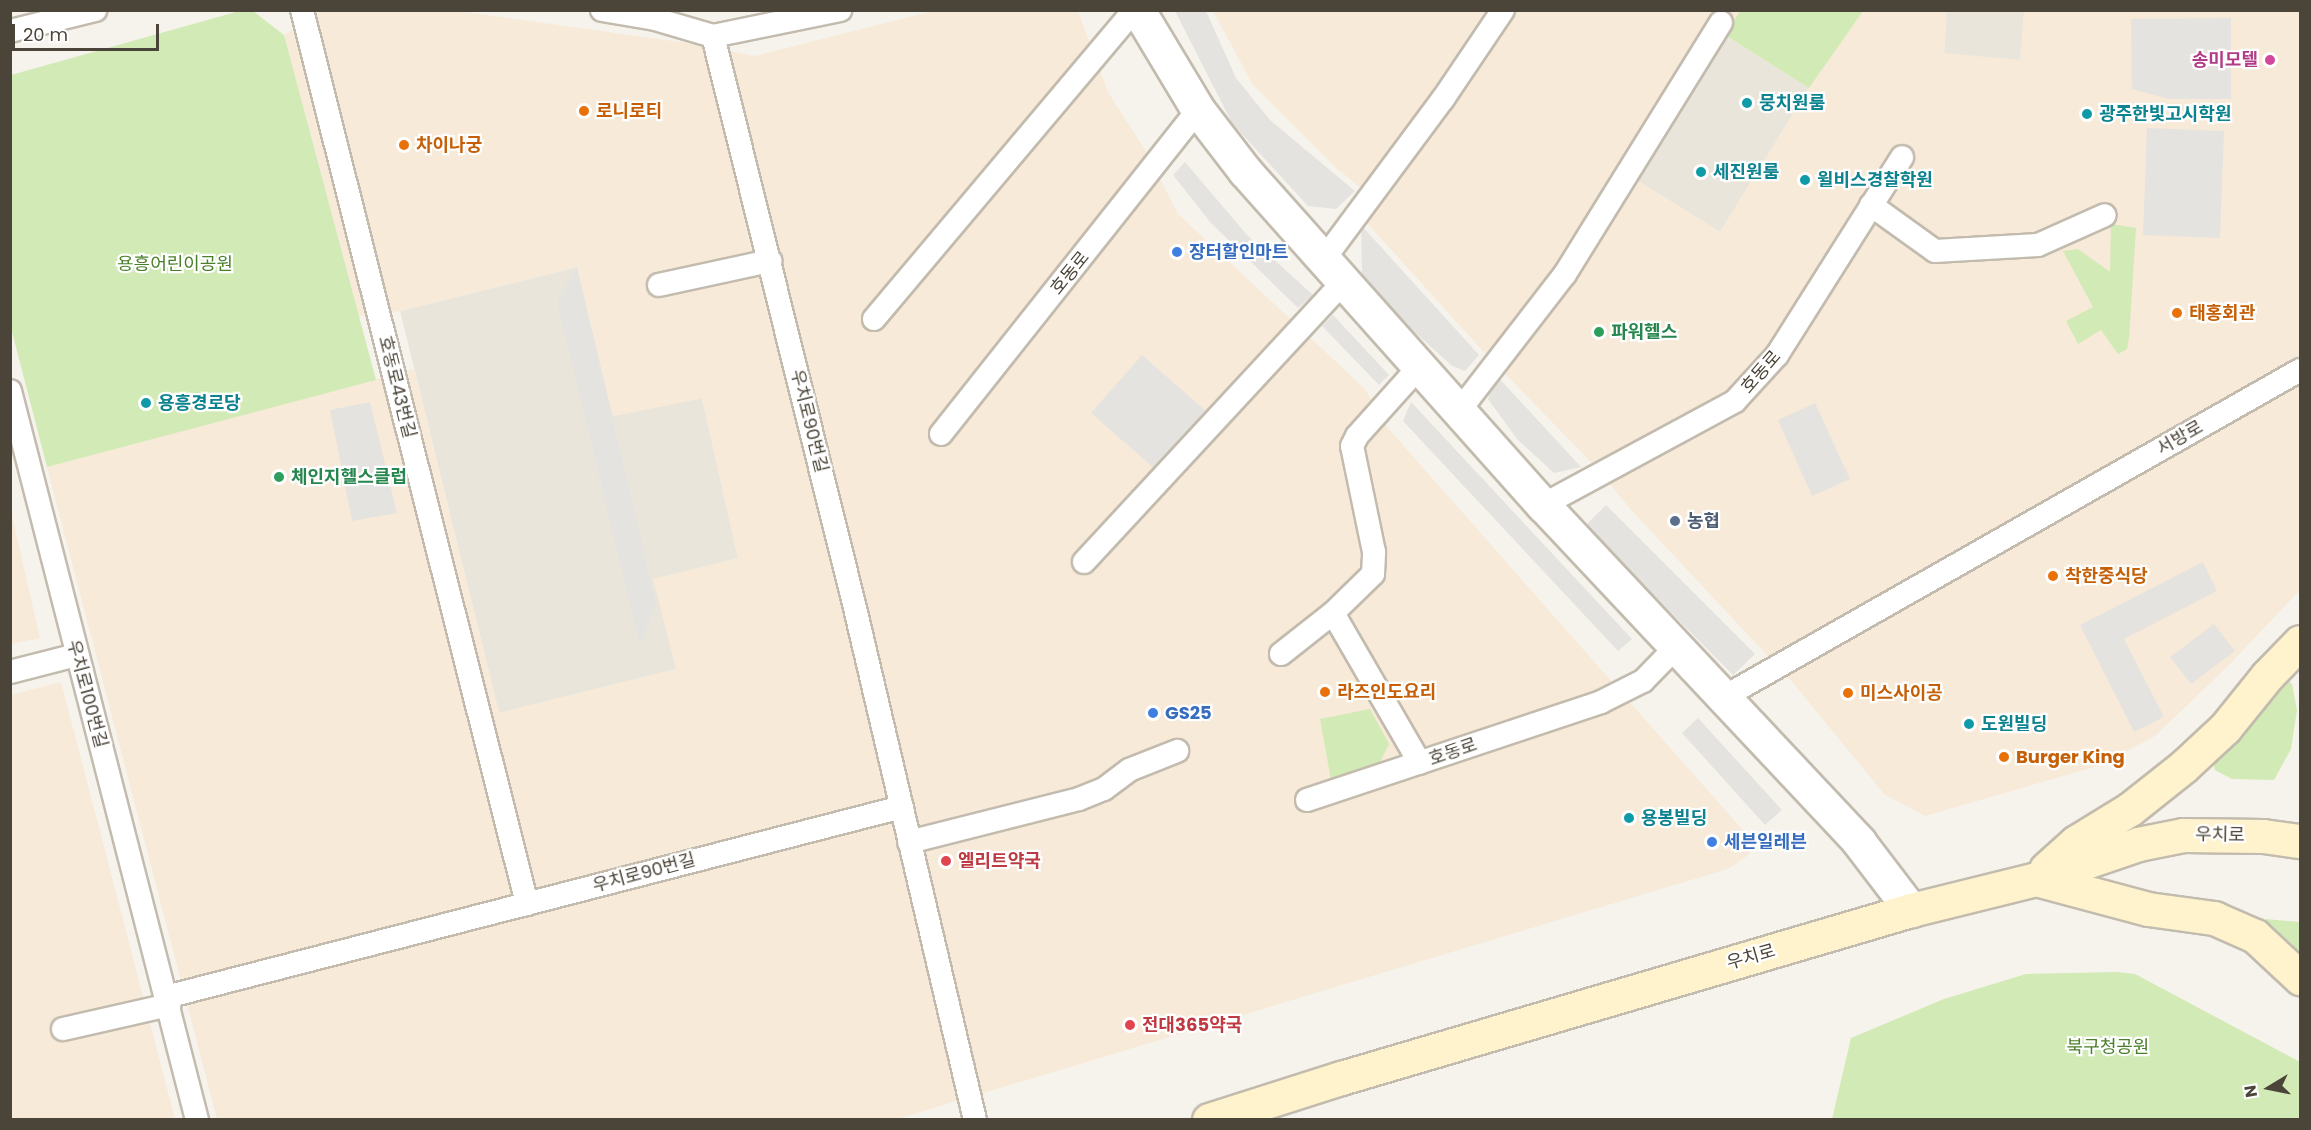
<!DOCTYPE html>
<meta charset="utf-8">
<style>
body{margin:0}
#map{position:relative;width:2311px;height:1130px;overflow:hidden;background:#f6f3ec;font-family:Poppins,"Noto Sans KR",sans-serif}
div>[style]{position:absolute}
.residential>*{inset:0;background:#eae5da}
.commercial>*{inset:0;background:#f7ead8}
.green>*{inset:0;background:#d2eab5}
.parking>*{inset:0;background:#e5e3e0}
.roads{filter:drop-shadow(2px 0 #c2bbae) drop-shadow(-2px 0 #c2bbae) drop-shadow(0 2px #c2bbae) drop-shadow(0 -2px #c2bbae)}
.lane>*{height:22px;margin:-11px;padding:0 11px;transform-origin:11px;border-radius:11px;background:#fff}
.street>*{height:33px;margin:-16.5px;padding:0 16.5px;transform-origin:16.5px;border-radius:16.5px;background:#fff}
.secondary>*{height:33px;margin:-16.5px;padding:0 16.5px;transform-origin:16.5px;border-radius:16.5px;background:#fff3cd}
.dots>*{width:16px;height:16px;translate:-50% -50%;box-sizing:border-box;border:3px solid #fff;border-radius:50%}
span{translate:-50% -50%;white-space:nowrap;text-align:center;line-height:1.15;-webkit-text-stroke:4.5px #fff;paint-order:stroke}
.hotel-label{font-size:18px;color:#b23c85;font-weight:700}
.right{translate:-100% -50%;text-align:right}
.culture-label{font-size:18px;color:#0d838f;font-weight:700}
.left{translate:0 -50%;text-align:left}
.food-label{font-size:18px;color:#c56008;font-weight:700}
.shop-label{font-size:18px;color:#366cbe;font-weight:700}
.park-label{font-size:18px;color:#4a7f2a}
.street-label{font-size:18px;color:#4b4439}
.leisure-label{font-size:18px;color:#27864d;font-weight:700}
.service-label{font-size:18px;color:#4e5e75;font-weight:700}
.health-label{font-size:18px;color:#be3a42;font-weight:700}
.frame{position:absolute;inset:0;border:12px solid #4b4439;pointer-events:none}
.north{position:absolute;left:2239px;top:1058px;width:60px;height:60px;-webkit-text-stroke:4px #fff;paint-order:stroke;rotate:260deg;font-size:16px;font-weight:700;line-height:24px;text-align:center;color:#4b4439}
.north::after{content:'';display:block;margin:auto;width:21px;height:27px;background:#4b4439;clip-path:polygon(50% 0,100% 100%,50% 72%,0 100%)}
.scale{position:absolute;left:12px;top:24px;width:147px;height:27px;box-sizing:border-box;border:3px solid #4b4439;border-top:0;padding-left:8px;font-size:18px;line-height:21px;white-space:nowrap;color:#4b4439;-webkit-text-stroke:4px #fff;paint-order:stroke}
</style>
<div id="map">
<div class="residential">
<i style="clip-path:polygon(1947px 11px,2024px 11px,2021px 60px,1944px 54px)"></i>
<i style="clip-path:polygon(1725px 35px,1809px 88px,1720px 232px,1635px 179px)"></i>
<i style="clip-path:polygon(577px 267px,613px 416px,702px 398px,738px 558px,676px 669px,499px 713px,400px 311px)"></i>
</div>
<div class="commercial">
<i style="clip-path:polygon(451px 10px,680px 42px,755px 56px,933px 11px,1078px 11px,1108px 92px,1145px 150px,1178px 214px,1365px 389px,1388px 428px,1755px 844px,1747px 856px,1728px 869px,897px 1119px,217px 1119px,47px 467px,414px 369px,499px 713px,676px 669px,653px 579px,738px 558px,702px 398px,613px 416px,577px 267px,400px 311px,359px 316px,284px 35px,322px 11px)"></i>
<i style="clip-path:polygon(evenodd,1213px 11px,1947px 11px,1944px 53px,2020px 60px,2024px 11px,2300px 11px,2300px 590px,2226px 668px,2155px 736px,2101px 765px,1925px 816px,1885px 795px,1793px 683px,1633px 512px,1591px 462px,1480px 348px,1368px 224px,1367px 216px,1376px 200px,1334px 166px,1253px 85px,1213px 11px,1725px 35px,1809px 88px,1720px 232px,1635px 179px,1725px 35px)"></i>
<i style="clip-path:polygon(10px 507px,40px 638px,11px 644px,10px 644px)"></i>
<i style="clip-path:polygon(61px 682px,175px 1119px,11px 1120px,11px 695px)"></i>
</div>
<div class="green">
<i style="clip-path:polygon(243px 10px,253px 11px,284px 35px,376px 380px,47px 467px,11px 328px,11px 75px)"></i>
<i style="clip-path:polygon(1740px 11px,1863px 11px,1809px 88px,1725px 35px)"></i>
<i style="clip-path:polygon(2111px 224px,2136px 228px,2129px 338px,2127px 349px,2118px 354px,2101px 330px,2078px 344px,2066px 321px,2093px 307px,2063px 251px,2078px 249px,2110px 272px)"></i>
<i style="clip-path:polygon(2287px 680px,2292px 684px,2297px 710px,2291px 749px,2274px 780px,2232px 779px,2215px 770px,2213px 763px)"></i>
<i style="clip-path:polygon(1370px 709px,1389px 744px,1377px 768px,1331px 780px,1320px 719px)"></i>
<i style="clip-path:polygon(2265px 919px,2300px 922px,2300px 952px)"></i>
<i style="clip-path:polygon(2117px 972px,2135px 974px,2300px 1062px,2300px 1119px,1832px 1119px,1851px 1038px,1944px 999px,2026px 974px)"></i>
</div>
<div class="parking">
<i style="clip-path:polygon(1175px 11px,1206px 11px,1236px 78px,1270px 120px,1355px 191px,1336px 209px,1308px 206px,1232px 123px)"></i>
<i style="clip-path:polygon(2231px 18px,2231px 99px,2169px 99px,2132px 89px,2131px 19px)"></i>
<i style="clip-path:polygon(2147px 128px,2224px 131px,2220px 238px,2143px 235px)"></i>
<i style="clip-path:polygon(1185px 162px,1247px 235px,1313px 295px,1298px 308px,1210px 222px,1173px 175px)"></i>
<i style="clip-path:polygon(1361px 225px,1479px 355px,1465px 371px,1452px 366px,1398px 317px,1362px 274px)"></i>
<i style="clip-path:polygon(577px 267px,656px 603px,640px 646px,557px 301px)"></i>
<i style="clip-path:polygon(1333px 315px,1389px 375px,1379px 385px,1322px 326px)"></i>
<i style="clip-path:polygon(1142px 355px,1206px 411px,1155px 469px,1091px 413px)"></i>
<i style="clip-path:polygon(1495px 374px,1581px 467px,1554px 473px,1517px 439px,1488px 399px)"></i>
<i style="clip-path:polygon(370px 402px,397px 513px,352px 521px,330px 410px)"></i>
<i style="clip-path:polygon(1411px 402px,1632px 639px,1618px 651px,1403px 421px)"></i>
<i style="clip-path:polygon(1815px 403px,1850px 479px,1812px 496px,1778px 420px)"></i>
<i style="clip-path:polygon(1606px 505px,1755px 654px,1733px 675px,1585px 526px)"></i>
<i style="clip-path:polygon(2203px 562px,2217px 591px,2124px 639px,2164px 717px,2134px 732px,2080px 625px)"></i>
<i style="clip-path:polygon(2214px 624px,2235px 651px,2191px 684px,2170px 657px)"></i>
<i style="clip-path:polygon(1698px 718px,1782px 810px,1765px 825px,1682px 733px)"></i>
</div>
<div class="roads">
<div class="lane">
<i style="left:302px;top:10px;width:922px;rotate:75.87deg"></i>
<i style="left:602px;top:10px;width:54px;rotate:9.6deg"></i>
<i style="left:655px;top:19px;width:60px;rotate:16.3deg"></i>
<i style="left:713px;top:36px;width:130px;rotate:-11.6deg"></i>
<i style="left:10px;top:31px;width:88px;rotate:-13.9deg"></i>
<i style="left:713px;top:36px;width:589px;rotate:76.06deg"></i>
<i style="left:855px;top:608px;width:526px;rotate:76.81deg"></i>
<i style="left:1871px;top:205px;width:79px;rotate:35.7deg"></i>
<i style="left:1935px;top:251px;width:103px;rotate:-3.3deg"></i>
<i style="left:2038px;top:245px;width:73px;rotate:-24.1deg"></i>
<i style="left:1324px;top:259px;width:199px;rotate:-53.4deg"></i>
<i style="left:1443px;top:99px;width:107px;rotate:-56deg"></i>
<i style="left:659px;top:285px;width:114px;rotate:-12.2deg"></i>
<i style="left:874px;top:319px;width:404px;rotate:-49.9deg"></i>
<i style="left:10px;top:391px;width:753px;rotate:75.61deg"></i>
<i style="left:1459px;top:411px;width:173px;rotate:-52.3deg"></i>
<i style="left:1565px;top:274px;width:296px;rotate:-58.2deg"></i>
<i style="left:941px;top:434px;width:414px;rotate:-51.6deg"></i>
<i style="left:1543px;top:505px;width:218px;rotate:-28.4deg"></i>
<i style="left:1735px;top:401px;width:62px;rotate:-47.6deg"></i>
<i style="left:1777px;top:355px;width:234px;rotate:-57.7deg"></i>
<i style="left:1084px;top:562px;width:383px;rotate:-47.2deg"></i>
<i style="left:1333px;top:613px;width:173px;rotate:59.9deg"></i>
<i style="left:1281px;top:654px;width:66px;rotate:-38.3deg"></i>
<i style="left:1333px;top:613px;width:56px;rotate:-44.3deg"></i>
<i style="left:1373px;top:574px;width:22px;rotate:-87deg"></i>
<i style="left:1374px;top:552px;width:108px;rotate:-101.7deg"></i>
<i style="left:1352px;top:446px;width:11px;rotate:-63deg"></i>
<i style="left:1357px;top:436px;width:93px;rotate:-48.1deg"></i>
<i style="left:10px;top:672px;width:68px;rotate:-14.4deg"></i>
<i style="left:1724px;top:697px;width:662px;rotate:-29.58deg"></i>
<i style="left:1307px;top:800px;width:310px;rotate:-18.4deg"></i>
<i style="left:1601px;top:702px;width:47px;rotate:-26.6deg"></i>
<i style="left:1643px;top:681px;width:49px;rotate:-45.8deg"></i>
<i style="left:909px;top:842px;width:175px;rotate:-14.2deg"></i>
<i style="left:1079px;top:799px;width:27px;rotate:-22deg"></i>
<i style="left:1104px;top:789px;width:31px;rotate:-37deg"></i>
<i style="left:1129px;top:770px;width:52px;rotate:-21.6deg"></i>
<i style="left:166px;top:997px;width:760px;rotate:-14.48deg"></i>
<i style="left:63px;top:1029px;width:109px;rotate:-12.8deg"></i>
</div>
<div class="street">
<i style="left:1138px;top:10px;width:117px;rotate:59deg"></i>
<i style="left:1198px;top:110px;width:77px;rotate:52.4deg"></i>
<i style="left:1245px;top:171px;width:448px;rotate:48.3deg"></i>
<i style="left:1543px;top:505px;width:462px;rotate:46.8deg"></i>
<i style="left:1859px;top:842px;width:86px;rotate:52.6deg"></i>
</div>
<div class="secondary">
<i style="left:2046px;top:869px;width:40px;rotate:-42deg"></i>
<i style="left:2076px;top:842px;width:63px;rotate:-31.4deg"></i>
<i style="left:2130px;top:809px;width:69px;rotate:-38.5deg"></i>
<i style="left:2184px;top:766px;width:56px;rotate:-42.8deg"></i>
<i style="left:2225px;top:728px;width:67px;rotate:-51.1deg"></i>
<i style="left:2267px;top:676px;width:47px;rotate:-45.9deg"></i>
<i style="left:2036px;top:879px;width:116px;rotate:15deg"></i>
<i style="left:2148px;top:909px;width:67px;rotate:7.8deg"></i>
<i style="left:2214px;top:918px;width:45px;rotate:23.7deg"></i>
<i style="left:2255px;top:936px;width:62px;rotate:43deg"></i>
<i style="left:1209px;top:1120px;width:139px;rotate:-17.7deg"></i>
<i style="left:1341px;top:1078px;width:594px;rotate:-16.42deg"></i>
<i style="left:1911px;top:910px;width:129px;rotate:-13.9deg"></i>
<i style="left:2036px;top:879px;width:108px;rotate:-18.9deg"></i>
<i style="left:2138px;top:844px;width:46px;rotate:-11.3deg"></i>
<i style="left:2183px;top:835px;width:80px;rotate:0.7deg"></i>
<i style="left:2263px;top:836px;width:37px;rotate:8deg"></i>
</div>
</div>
<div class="dots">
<i style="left:2270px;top:60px;background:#d1479c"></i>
<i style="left:1747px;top:103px;background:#0f9aa8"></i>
<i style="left:584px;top:111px;background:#e8710a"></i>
<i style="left:2087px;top:114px;background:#0f9aa8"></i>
<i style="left:404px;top:145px;background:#e8710a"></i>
<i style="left:1701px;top:172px;background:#0f9aa8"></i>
<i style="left:1805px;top:180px;background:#0f9aa8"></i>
<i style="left:1177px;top:252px;background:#3f7fe0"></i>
<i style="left:2177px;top:313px;background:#e8710a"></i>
<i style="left:1599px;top:332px;background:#2e9e5b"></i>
<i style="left:146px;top:403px;background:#0f9aa8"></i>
<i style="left:279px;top:477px;background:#2e9e5b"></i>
<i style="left:1675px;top:521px;background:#5c6f8a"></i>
<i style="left:2053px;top:576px;background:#e8710a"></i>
<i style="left:1325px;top:692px;background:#e8710a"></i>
<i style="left:1848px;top:693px;background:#e8710a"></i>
<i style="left:1153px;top:713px;background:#3f7fe0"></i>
<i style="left:1969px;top:724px;background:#0f9aa8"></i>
<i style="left:2004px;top:757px;background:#e8710a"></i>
<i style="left:1629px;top:818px;background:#0f9aa8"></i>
<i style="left:1712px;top:842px;background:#3f7fe0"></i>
<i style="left:946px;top:861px;background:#e0444e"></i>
<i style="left:1130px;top:1025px;background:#e0444e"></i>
</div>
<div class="hotel-label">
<span class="right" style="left:2258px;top:60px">송미모텔</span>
</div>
<div class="culture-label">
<span class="left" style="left:1759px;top:103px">뭉치원룸</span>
<span class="left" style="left:2099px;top:114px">광주한빛고시학원</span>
<span class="left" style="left:1713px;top:172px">세진원룸</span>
<span class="left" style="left:1817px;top:180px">윌비스경찰학원</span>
<span class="left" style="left:158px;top:403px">용흥경로당</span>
<span class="left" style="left:1981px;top:724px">도원빌딩</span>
<span class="left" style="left:1641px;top:818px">용봉빌딩</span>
</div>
<div class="food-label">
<span class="left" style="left:596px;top:111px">로니로티</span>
<span class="left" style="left:416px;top:145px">차이나궁</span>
<span class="left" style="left:2189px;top:313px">태홍회관</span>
<span class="left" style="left:2065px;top:576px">착한중식당</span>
<span class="left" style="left:1337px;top:692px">라즈인도요리</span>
<span class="left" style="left:1860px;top:693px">미스사이공</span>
<span class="left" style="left:2016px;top:757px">Burger King</span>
</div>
<div class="shop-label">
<span class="left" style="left:1189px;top:252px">장터할인마트</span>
<span class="left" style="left:1165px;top:713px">GS25</span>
<span class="left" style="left:1724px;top:842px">세븐일레븐</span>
</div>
<div class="park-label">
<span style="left:175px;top:264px">용흥어린이공원</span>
<span style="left:2108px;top:1047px">북구청공원</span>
</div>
<div class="street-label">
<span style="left:1070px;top:273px;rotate:-51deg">호동로</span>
<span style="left:1761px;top:372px;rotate:-49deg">호동로</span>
<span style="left:397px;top:387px;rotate:76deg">호동로43번길</span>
<span style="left:809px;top:421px;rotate:76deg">우치로90번길</span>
<span style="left:2180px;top:438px;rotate:-30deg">서방로</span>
<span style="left:87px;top:694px;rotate:75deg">우치로100번길</span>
<span style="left:1453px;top:752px;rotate:-19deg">호동로</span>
<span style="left:2220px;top:835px;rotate:1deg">우치로</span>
<span style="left:644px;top:873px;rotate:-15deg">우치로90번길</span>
<span style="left:1751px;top:957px;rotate:-16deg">우치로</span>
</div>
<div class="leisure-label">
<span class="left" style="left:1611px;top:332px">파워헬스</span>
<span class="left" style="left:291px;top:477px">체인지헬스클럽</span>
</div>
<div class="service-label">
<span class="left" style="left:1687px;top:521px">농협</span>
</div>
<div class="health-label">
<span class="left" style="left:958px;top:861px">엘리트약국</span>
<span class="left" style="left:1142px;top:1025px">전대365약국</span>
</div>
<div class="frame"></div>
<div class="north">N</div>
<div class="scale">20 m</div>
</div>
